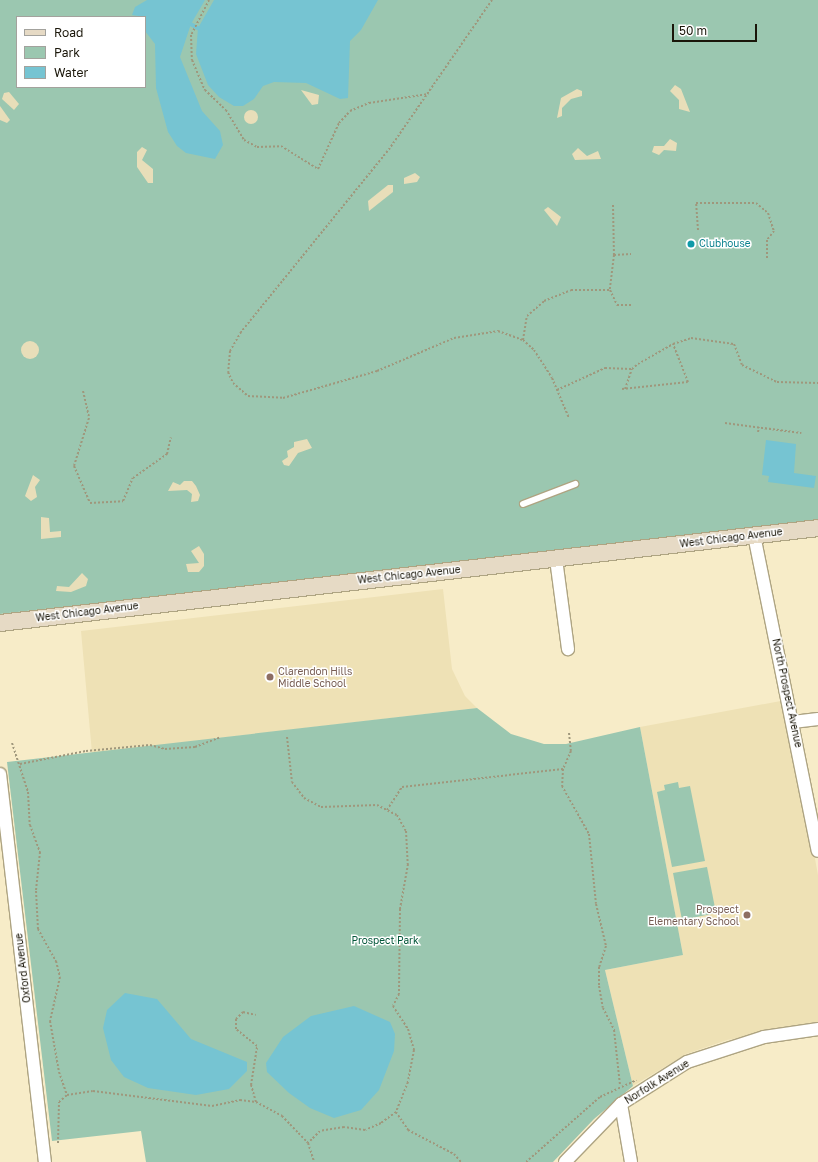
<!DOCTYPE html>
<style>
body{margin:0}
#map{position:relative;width:818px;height:1162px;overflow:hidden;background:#f7ecc8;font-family:"Golos Text",sans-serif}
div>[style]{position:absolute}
.built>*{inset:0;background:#eee1b5}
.green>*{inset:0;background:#9bc7b0}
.sand>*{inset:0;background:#e8deb9}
.round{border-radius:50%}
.water>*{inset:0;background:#76c4d2}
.stream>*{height:3.5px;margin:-1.75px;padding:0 1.75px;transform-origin:1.75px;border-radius:1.75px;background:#76c4d2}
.path>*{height:2px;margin-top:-1px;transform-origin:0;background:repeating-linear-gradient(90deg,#9f977c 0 2px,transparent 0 4px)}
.roads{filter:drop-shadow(1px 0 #aea482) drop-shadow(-1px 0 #aea482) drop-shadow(0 1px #aea482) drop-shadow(0 -1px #aea482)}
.lane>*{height:6px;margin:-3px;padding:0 3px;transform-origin:3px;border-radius:3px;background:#fff}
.street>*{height:12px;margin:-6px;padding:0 6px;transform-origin:6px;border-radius:6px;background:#fff}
.secondary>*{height:16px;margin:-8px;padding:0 8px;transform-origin:8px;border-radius:8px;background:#e6dac5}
.dots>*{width:11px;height:11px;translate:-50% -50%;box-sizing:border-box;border:2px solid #fff;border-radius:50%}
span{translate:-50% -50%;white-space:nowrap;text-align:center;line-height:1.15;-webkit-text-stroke:3px #fff;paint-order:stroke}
.culture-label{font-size:10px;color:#0d838f}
.left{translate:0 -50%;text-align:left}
.street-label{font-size:10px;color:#1a1609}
.education-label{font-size:10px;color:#785e54}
.right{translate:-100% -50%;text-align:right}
.park-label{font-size:10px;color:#025639}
.legend{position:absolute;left:16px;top:16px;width:130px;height:72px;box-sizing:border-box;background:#fff;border:1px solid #a3a29d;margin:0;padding:5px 7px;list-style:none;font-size:12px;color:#1a1609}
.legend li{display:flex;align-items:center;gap:8px;height:20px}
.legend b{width:20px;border:1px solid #a3a29d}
.scale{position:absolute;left:672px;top:24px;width:85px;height:18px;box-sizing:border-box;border:2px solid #1a1609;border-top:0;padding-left:5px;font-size:12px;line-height:14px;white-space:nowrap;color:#1a1609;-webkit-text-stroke:3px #fff;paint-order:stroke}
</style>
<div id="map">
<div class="built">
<i style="clip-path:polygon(443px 589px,452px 669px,465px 696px,477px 708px,92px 753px,81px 631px)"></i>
<i style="clip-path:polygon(786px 700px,818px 875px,818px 1023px,727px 1040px,686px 1054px,633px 1086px,605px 970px,683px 955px,640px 727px)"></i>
</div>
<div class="green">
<i style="clip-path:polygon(evenodd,0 0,818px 0,818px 521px,0 614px,0 0,17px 17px,145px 17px,145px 87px,17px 87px,17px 17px)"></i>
<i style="clip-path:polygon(477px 708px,511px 734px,544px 744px,566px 744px,640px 727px,683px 955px,605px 970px,633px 1086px,594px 1119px,553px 1162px,146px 1162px,141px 1131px,52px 1141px,7px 762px)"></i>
<i style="clip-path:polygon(678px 782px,679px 788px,690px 786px,705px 861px,672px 867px,657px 792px,665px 790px,664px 785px)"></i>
<i style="clip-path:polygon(707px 867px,716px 913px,682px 920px,673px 873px)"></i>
</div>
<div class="sand">
<i style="clip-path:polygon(675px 85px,681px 89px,690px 112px,679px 109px,679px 100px,670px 91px)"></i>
<i style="clip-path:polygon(577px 89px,582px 91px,582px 96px,571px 99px,562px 108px,562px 116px,557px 118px,561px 98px)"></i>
<i style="clip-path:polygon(301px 90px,319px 95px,318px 104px,312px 105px)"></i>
<i style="clip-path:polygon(9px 92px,19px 104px,14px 110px,2px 99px,4px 93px)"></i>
<i style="clip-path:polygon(0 106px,10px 120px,7px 123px,0 120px)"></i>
<i class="round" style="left:244px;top:110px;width:14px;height:14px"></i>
<i style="clip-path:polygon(670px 139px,677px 143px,676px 151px,664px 150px,659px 155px,652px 152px,654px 146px,664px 146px)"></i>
<i style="clip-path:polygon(142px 147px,147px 150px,142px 160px,153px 169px,153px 183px,148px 183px,137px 167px,137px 152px)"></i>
<i style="clip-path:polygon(578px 148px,587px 156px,598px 151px,601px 159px,575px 160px,572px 154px)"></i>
<i style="clip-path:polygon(415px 173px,420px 177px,417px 182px,404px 184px,404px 178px)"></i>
<i style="clip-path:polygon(388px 185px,393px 185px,393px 192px,369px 211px,368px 201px)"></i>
<i style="clip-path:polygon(548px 207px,561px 217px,557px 226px,544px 210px)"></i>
<i class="round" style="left:21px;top:341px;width:18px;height:18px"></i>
<i style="clip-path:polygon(307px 439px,312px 448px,298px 453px,289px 466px,284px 465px,282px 461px,288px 457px,287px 451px,294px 447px,294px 442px)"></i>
<i style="clip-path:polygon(33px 475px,40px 480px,35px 487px,37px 497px,31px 501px,25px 496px)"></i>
<i style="clip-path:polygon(184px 481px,192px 481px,196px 486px,200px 495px,198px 501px,191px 502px,192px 494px,187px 490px,168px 491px,173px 482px,180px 485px)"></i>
<i style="clip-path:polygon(41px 517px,49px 518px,50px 532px,61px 531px,61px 537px,41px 539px)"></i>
<i style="clip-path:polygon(199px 546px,204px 554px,204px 566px,199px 572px,188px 572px,186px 564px,199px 563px,191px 551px)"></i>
<i style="clip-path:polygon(82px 573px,88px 579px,86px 586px,71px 592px,56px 591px,57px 586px,69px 587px)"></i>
</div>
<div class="water">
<i style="clip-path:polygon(147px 0,205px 0,191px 24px,180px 57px,202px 111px,220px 131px,223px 145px,215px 159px,186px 153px,177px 146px,168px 132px,156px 88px,155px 44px,145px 31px,145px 17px,132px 15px,135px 7px)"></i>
<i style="clip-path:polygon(214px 0,378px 0,361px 30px,350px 41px,348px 98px,340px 99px,306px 83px,274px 82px,263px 86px,254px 99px,243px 106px,234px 106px,219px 97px,208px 85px,196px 54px,198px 28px)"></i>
<i style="clip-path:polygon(766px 440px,796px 444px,794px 473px,816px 476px,814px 488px,768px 482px,769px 476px,762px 475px)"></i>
<i style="clip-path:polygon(125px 993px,157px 999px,191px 1039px,247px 1062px,247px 1071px,229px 1089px,196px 1095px,148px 1088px,124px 1077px,111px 1060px,103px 1028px,107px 1010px)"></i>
<i style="clip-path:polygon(354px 1006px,390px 1022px,395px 1034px,394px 1051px,379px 1090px,361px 1110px,334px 1118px,310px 1108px,289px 1093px,267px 1072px,266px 1063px,283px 1037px,311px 1016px)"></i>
</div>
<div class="stream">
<i style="left:191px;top:24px;width:8px;rotate:30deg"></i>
</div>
<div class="path">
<i style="left:209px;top:0;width:39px;rotate:117deg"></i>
<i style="left:191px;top:35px;width:25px;rotate:88deg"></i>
<i style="left:192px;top:60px;width:33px;rotate:67deg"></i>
<i style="left:205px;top:90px;width:29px;rotate:44deg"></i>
<i style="left:226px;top:110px;width:35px;rotate:59deg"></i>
<i style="left:244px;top:140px;width:15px;rotate:28deg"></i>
<i style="left:257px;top:147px;width:24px;rotate:-2deg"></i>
<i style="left:281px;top:146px;width:44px;rotate:31.9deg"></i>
<i style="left:318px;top:169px;width:51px;rotate:-65.5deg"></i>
<i style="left:339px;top:123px;width:16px;rotate:-47deg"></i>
<i style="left:350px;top:111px;width:21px;rotate:-23deg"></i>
<i style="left:369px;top:103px;width:60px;rotate:-8.7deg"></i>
<i style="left:492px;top:0;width:180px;rotate:124.6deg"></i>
<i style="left:390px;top:148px;width:237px;rotate:129deg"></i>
<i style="left:241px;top:332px;width:22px;rotate:120deg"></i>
<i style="left:230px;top:351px;width:21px;rotate:95deg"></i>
<i style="left:228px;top:372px;width:12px;rotate:66deg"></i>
<i style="left:233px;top:383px;width:20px;rotate:41deg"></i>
<i style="left:248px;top:396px;width:35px;rotate:3deg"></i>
<i style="left:283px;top:398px;width:98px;rotate:-16deg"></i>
<i style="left:377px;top:371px;width:84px;rotate:-23.2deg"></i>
<i style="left:454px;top:338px;width:45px;rotate:-9deg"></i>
<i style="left:498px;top:331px;width:27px;rotate:20deg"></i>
<i style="left:523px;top:340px;width:15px;rotate:42deg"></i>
<i style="left:534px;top:350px;width:33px;rotate:57deg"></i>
<i style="left:552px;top:378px;width:43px;rotate:67deg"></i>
<i style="left:613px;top:205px;width:50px;rotate:88.9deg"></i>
<i style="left:614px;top:255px;width:35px;rotate:97deg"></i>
<i style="left:610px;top:290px;width:17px;rotate:65deg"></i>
<i style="left:617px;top:305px;width:16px"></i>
<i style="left:698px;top:230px;width:27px;rotate:-94deg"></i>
<i style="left:696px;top:203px;width:60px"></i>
<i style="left:756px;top:203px;width:16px;rotate:40deg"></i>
<i style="left:768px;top:213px;width:19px;rotate:72deg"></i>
<i style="left:774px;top:231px;width:11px;rotate:128deg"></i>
<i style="left:767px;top:240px;width:18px;rotate:90deg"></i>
<i style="left:614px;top:255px;width:17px;rotate:-3deg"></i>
<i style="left:523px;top:340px;width:24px;rotate:-81deg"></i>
<i style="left:527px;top:316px;width:23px;rotate:-41deg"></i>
<i style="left:544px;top:301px;width:29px;rotate:-22deg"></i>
<i style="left:571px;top:290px;width:38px"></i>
<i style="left:622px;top:389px;width:66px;rotate:-6.1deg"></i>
<i style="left:688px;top:382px;width:41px;rotate:-111.5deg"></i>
<i style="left:625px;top:389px;width:21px;rotate:-71deg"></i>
<i style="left:632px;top:369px;width:8px;rotate:-40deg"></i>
<i style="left:638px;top:364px;width:40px;rotate:-29.7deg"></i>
<i style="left:673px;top:344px;width:19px;rotate:-18deg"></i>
<i style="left:691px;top:338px;width:43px;rotate:7.9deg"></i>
<i style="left:734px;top:344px;width:22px;rotate:69deg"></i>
<i style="left:742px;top:365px;width:39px;rotate:26deg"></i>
<i style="left:777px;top:382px;width:41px;rotate:1.4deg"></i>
<i style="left:557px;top:390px;width:53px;rotate:-24.6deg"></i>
<i style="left:605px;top:368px;width:26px;rotate:2deg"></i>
<i style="left:83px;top:391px;width:28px;rotate:77deg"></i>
<i style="left:89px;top:418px;width:50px;rotate:107.4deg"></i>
<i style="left:74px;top:466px;width:40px;rotate:66.6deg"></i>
<i style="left:90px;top:503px;width:33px;rotate:-3deg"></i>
<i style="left:123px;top:501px;width:25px;rotate:-67deg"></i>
<i style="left:133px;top:478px;width:42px;rotate:-35.2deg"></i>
<i style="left:167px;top:454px;width:17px;rotate:-77deg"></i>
<i style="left:725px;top:423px;width:77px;rotate:7.5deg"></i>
<i style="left:758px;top:432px;width:5px;rotate:-79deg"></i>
<i style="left:569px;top:733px;width:18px;rotate:84deg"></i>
<i style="left:571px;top:751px;width:20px;rotate:114deg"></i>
<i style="left:563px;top:769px;width:17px;rotate:93deg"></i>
<i style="left:562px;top:786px;width:55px;rotate:60.6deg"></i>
<i style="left:589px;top:834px;width:70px;rotate:84.3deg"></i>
<i style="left:596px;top:904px;width:43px;rotate:76.6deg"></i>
<i style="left:606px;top:946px;width:22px;rotate:108deg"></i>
<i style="left:599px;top:967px;width:19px;rotate:90deg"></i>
<i style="left:599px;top:986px;width:22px;rotate:80deg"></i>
<i style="left:603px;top:1008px;width:25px;rotate:63deg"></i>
<i style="left:614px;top:1030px;width:55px;rotate:83.8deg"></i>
<i style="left:287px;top:737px;width:45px;rotate:83.7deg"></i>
<i style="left:292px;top:782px;width:20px;rotate:53deg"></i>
<i style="left:304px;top:798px;width:19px;rotate:28deg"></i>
<i style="left:321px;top:807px;width:56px;rotate:-2deg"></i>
<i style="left:377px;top:805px;width:22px;rotate:27deg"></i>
<i style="left:397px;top:815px;width:18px;rotate:61deg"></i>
<i style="left:406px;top:831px;width:33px;rotate:87deg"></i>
<i style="left:408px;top:864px;width:46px;rotate:100.1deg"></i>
<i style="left:400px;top:909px;width:85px;rotate:90.7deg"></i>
<i style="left:399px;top:994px;width:13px;rotate:117deg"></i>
<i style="left:393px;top:1006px;width:27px;rotate:57deg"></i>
<i style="left:408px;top:1029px;width:22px;rotate:74deg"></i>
<i style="left:414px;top:1050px;width:33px;rotate:101deg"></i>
<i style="left:408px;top:1082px;width:32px;rotate:112deg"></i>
<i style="left:396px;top:1112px;width:19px;rotate:144deg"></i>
<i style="left:381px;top:1123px;width:17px;rotate:156deg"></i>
<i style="left:365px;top:1130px;width:21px;rotate:-172deg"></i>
<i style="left:344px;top:1127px;width:24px;rotate:171deg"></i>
<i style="left:320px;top:1131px;width:17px;rotate:135deg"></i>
<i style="left:12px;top:743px;width:52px;rotate:71.9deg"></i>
<i style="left:28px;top:792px;width:33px;rotate:87deg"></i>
<i style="left:30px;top:825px;width:29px;rotate:70deg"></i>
<i style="left:40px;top:852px;width:39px;rotate:96deg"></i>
<i style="left:36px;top:891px;width:38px;rotate:87deg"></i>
<i style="left:38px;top:929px;width:37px;rotate:61deg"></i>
<i style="left:56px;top:961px;width:16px;rotate:76deg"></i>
<i style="left:60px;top:977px;width:45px;rotate:102.8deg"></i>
<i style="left:50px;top:1021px;width:52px;rotate:80deg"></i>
<i style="left:59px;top:1072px;width:24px;rotate:71deg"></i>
<i style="left:20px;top:764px;width:67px;rotate:-11.1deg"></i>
<i style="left:86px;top:751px;width:64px;rotate:-5.4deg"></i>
<i style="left:150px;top:745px;width:16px;rotate:15deg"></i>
<i style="left:165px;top:749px;width:30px;rotate:-4deg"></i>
<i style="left:195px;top:747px;width:26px;rotate:-21deg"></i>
<i style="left:387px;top:810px;width:27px;rotate:-57deg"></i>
<i style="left:402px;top:787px;width:162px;rotate:-6.4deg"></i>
<i style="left:256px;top:1102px;width:18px;rotate:-106deg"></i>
<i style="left:251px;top:1085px;width:39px;rotate:-81deg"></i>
<i style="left:257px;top:1046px;width:27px;rotate:-141deg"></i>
<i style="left:236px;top:1029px;width:10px;rotate:-90deg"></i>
<i style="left:236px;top:1019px;width:10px;rotate:-45deg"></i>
<i style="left:243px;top:1012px;width:13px;rotate:13deg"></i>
<i style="left:396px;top:1112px;width:22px;rotate:56deg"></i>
<i style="left:408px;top:1130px;width:52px;rotate:27.6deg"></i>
<i style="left:454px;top:1154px;width:11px;rotate:49deg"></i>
<i style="left:58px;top:1143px;width:41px;rotate:-88.6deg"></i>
<i style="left:59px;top:1102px;width:11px;rotate:-41deg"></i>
<i style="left:67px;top:1095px;width:26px;rotate:-9deg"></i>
<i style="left:93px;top:1091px;width:120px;rotate:7.2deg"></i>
<i style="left:212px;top:1106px;width:29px;rotate:-12deg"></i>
<i style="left:240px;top:1100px;width:16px;rotate:7deg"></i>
<i style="left:256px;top:1102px;width:30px;rotate:28deg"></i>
<i style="left:282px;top:1116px;width:37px;rotate:46deg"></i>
<i style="left:308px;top:1143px;width:20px;rotate:72deg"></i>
<i style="left:526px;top:1162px;width:98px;rotate:-41.3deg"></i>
<i style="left:600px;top:1097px;width:40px;rotate:-25deg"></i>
</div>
<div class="roads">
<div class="lane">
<i style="left:523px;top:504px;width:56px;rotate:-21deg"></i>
</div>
<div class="street">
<i style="left:754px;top:535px;width:322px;rotate:78.6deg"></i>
<i style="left:556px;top:559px;width:91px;rotate:82.4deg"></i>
<i style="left:793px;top:722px;width:25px;rotate:-7deg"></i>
<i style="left:0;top:774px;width:391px;rotate:83.4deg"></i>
<i style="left:621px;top:1104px;width:59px;rotate:80.2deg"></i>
<i style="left:565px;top:1162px;width:81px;rotate:-46deg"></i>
<i style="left:621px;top:1104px;width:78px;rotate:-32.5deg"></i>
<i style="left:687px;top:1062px;width:81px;rotate:-18deg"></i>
<i style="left:764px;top:1037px;width:55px;rotate:-8.4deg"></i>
</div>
<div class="secondary">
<i style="left:0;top:623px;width:823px;rotate:-6.62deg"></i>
</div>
</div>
<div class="dots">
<i style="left:691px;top:244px;background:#0f9aa8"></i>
<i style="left:270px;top:677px;background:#8d6e63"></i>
<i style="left:747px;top:915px;background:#8d6e63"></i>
</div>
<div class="culture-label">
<span class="left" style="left:699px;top:244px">Clubhouse</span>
</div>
<div class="street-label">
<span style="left:731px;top:538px;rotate:-7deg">West Chicago Avenue</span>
<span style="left:409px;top:575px;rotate:-6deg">West Chicago Avenue</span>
<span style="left:87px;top:612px;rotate:-7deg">West Chicago Avenue</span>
<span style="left:787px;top:693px;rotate:78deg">North Prospect Avenue</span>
<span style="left:23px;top:968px;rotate:-97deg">Oxford Avenue</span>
<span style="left:657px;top:1082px;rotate:-32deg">Norfolk Avenue</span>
</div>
<div class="education-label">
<span class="left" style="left:278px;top:677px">Clarendon Hills<br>Middle School</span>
<span class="right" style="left:739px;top:915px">Prospect<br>Elementary School</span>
</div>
<div class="park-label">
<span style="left:385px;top:941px">Prospect Park</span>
</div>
<ul class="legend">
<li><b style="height:5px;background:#e6dac5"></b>Road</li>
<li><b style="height:11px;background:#9bc7b0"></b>Park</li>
<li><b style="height:11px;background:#76c4d2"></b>Water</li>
</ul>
<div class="scale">50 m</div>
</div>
